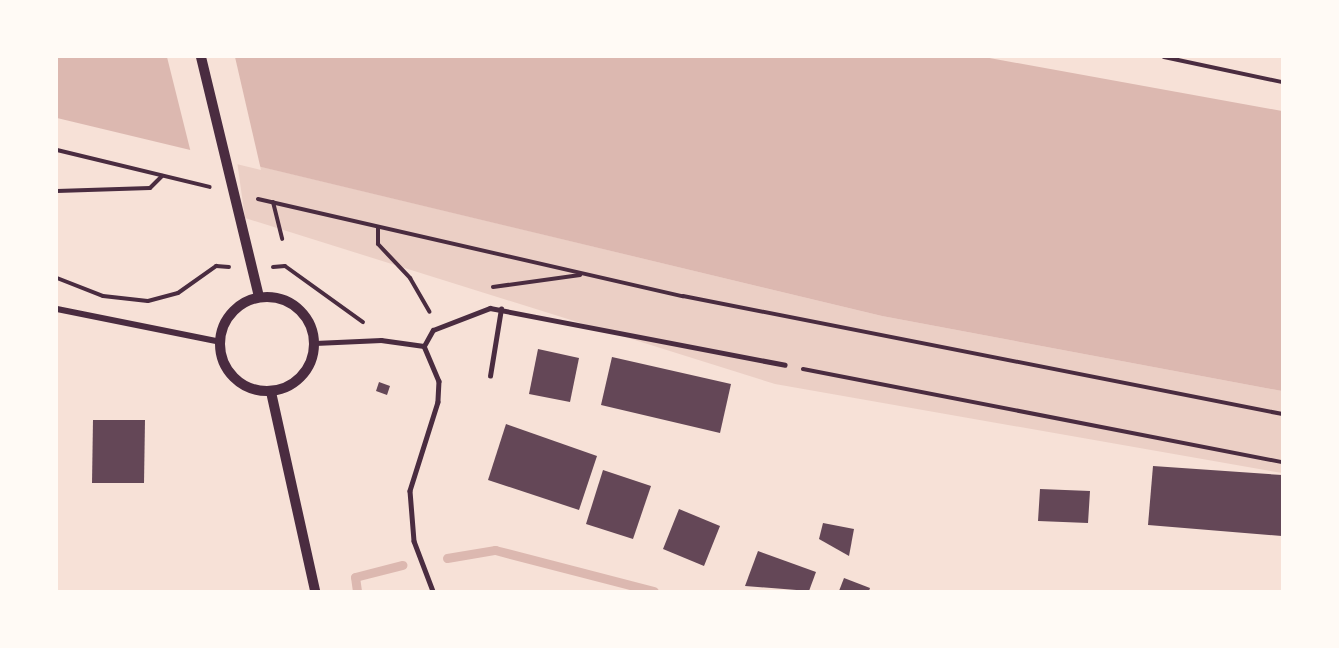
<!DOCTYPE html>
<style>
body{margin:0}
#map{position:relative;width:1339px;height:648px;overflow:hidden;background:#f7e1d7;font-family:Jost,sans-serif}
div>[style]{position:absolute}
.green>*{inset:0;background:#ebcfc5}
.water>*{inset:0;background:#dcb8b0}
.pier>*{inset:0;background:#f7e1d7}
.stream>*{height:9px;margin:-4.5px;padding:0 4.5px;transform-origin:4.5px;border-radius:4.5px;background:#dcb8b0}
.building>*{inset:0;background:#644757}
.path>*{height:4px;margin:-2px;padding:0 2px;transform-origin:2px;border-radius:2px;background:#4a2c40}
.service>*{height:4.5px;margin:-2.25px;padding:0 2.25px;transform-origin:2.25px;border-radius:2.25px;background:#4a2c40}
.minor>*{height:6px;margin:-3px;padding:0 3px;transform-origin:3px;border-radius:3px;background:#4a2c40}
.tertiary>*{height:10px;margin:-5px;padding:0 5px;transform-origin:5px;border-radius:5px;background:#4a2c40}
.tertiary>.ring{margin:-5px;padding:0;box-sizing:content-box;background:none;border:10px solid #4a2c40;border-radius:50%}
span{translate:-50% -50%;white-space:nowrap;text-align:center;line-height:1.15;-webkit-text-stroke:6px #fffaf5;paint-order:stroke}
.frame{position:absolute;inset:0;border:58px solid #fffaf5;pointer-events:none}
</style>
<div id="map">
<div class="green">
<i style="clip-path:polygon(237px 161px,882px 316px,1282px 391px,1282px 473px,775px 384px,245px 218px)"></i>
</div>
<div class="water">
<i style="clip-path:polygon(57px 57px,984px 57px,1282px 111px,1282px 391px,882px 316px,57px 118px)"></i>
</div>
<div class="pier">
<i style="clip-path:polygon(167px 57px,235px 57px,261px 170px,191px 153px)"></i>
</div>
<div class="stream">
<i style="left:447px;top:558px;width:49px;rotate:-9.5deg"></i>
<i style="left:495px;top:550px;width:164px;rotate:14.5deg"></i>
<i style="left:357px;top:591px;width:14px;rotate:-98deg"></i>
<i style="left:355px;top:577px;width:49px;rotate:-14.3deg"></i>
</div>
<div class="building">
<i style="clip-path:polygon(538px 349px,579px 358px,570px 402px,529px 394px)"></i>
<i style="clip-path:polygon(612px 357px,731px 384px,720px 433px,601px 405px)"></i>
<i style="clip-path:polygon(379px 382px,390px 386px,387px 395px,376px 391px)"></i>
<i style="clip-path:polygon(93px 420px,145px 420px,144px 483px,92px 483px)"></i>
<i style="clip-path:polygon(506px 424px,597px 456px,579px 510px,488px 480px)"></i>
<i style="clip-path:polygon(1153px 466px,1282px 475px,1282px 536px,1148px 525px)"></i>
<i style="clip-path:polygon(603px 470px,651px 486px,633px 539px,586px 524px)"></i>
<i style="clip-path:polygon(1040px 489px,1090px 491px,1088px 523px,1038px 521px)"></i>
<i style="clip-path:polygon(679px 509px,720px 526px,704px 566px,663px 549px)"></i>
<i style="clip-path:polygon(823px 523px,854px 529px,849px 556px,819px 539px)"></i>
<i style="clip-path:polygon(758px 551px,816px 572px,809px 591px,745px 586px)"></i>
<i style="clip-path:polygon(844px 578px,870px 588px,869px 591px,839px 591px)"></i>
</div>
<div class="path">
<i style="left:1164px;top:57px;width:121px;rotate:12deg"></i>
<i style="left:57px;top:150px;width:157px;rotate:13.6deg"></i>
<i style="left:57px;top:191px;width:93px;rotate:-1.8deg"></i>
<i style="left:150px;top:188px;width:17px;rotate:-45deg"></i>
<i style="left:258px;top:199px;width:436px;rotate:12.9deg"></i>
<i style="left:683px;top:296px;width:611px;rotate:11.14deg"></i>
<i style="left:273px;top:202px;width:38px;rotate:76deg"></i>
<i style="left:378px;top:227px;width:17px;rotate:90deg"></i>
<i style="left:378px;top:244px;width:47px;rotate:46.7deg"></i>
<i style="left:410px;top:278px;width:39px;rotate:60deg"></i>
<i style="left:273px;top:267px;width:12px;rotate:-5deg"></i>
<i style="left:285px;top:266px;width:96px;rotate:35.7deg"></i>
<i style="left:57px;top:278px;width:49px;rotate:21.4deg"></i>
<i style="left:103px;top:296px;width:45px;rotate:6.3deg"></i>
<i style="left:148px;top:301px;width:31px;rotate:-15deg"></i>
<i style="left:178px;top:293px;width:47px;rotate:-35.4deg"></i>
<i style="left:216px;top:266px;width:13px;rotate:4deg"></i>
<i style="left:493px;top:287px;width:88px;rotate:-7.9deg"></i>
<i style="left:803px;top:369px;width:488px;rotate:11deg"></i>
</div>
<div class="service">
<i style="left:315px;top:343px;width:66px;rotate:-2.6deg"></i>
<i style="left:381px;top:340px;width:43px;rotate:7.9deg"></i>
<i style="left:424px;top:346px;width:18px;rotate:-61deg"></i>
<i style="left:433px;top:330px;width:61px;rotate:-21.1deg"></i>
<i style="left:490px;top:308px;width:300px;rotate:10.9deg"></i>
<i style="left:424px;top:346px;width:38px;rotate:67deg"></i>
<i style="left:439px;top:381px;width:21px;rotate:93deg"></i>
<i style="left:438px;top:402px;width:93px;rotate:107.5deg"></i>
<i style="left:410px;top:491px;width:50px;rotate:85.4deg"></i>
<i style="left:414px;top:541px;width:53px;rotate:69.2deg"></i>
<i style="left:490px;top:376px;width:68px;rotate:-80.7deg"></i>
</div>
<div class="minor">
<i style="left:57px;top:309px;width:166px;rotate:11.4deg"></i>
</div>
<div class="tertiary">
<i style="left:201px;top:57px;width:247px;rotate:76.4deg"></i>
<i class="ring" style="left:220px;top:297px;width:84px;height:84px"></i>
<i style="left:271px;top:392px;width:204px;rotate:77.5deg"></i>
</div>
<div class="frame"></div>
</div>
